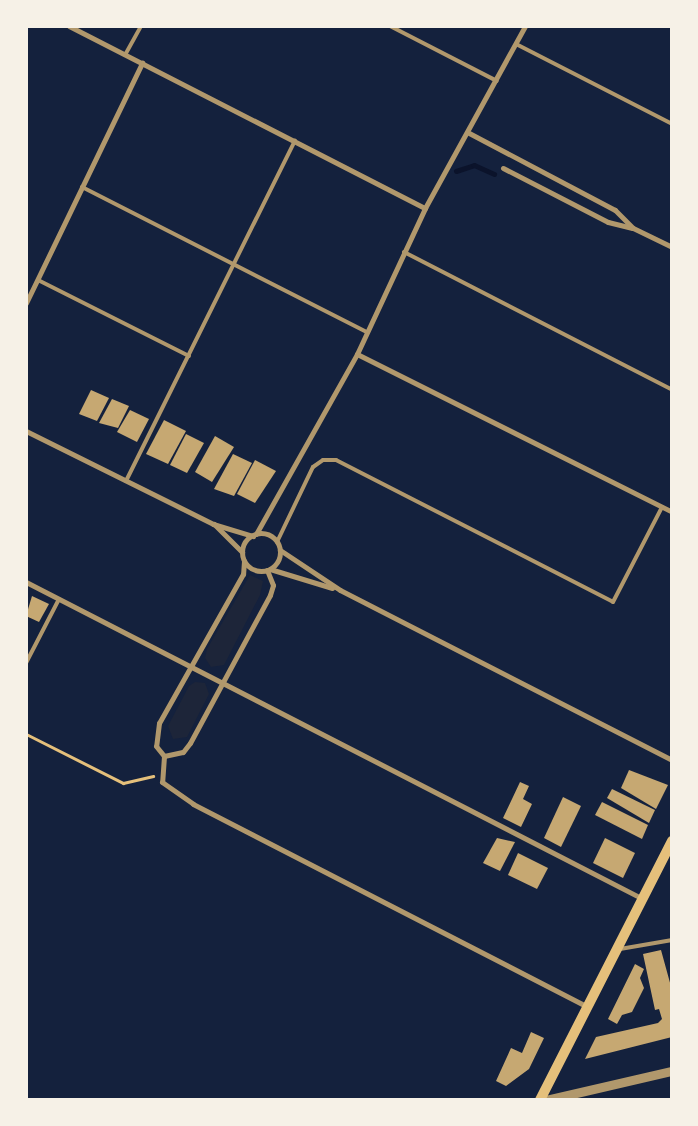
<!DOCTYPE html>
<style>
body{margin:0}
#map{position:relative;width:698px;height:1126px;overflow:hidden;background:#14213d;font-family:"PT Sans",sans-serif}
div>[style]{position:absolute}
.green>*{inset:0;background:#1d2539}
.stream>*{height:5px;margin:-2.5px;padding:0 2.5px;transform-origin:2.5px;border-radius:2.5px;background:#0b132b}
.building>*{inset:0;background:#c6a872}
.path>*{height:3px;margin:-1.5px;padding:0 1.5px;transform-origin:1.5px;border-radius:1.5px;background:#e5c07b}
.service>*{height:4px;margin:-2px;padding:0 2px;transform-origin:2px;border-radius:2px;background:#b1986c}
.minor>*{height:5px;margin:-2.5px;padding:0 2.5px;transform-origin:2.5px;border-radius:2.5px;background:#b1986c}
.minor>.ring{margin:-2.5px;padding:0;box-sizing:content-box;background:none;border:5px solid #b1986c;border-radius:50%}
.tertiary>*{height:9px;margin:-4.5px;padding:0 4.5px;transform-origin:4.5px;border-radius:4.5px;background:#b1986c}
.secondary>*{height:10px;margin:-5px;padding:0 5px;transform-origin:5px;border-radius:5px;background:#e5c07b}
span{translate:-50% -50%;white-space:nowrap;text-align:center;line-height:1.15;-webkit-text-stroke:4.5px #f6f1e7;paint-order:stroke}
.frame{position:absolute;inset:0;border:28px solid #f6f1e7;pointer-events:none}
</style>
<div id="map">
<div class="green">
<i style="clip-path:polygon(250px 575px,263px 581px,260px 595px,224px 665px,211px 667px,205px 658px,207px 649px)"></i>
<i style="clip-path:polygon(195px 682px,205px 683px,209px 694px,187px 737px,173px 739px,168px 726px,189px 686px)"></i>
</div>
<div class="stream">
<i style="left:456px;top:171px;width:19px;rotate:-18deg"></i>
<i style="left:474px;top:165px;width:22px;rotate:24deg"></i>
</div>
<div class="building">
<i style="clip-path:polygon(91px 390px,109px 398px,97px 421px,79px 414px)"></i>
<i style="clip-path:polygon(112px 399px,129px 406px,118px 428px,99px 423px)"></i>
<i style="clip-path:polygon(130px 410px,149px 419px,137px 442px,117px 432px)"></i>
<i style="clip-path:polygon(164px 420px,186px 431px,168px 464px,146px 454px)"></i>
<i style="clip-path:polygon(186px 434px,204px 443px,187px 473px,170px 465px)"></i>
<i style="clip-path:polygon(215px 436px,234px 447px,212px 482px,195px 472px)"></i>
<i style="clip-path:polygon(233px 454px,252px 463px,234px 496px,214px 489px)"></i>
<i style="clip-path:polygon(255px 460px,276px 471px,255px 503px,237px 494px)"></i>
<i style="clip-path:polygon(32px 596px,49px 604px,39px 622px,26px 616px)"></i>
<i style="clip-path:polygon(629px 770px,668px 785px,656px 809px,621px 788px)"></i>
<i style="clip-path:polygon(520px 782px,529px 786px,523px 799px,532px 804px,521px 827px,503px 818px)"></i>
<i style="clip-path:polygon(612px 789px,655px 810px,649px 823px,607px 798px)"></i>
<i style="clip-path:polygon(563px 797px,581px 806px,561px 847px,544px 838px)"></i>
<i style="clip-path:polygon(602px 802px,648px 825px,642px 839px,595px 815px)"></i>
<i style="clip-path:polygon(497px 838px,515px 842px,500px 871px,483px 863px)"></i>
<i style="clip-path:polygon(605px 838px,635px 853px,623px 878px,593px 863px)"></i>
<i style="clip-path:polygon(518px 853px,548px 868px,537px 889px,508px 875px)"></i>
<i style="clip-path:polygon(661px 950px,672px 990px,672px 1037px,585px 1059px,596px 1037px,658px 1023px,662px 1019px,659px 1009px,655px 1010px,643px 954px)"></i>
<i style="clip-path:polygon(635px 964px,644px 969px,640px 978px,644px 988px,632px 1012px,622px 1015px,617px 1024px,608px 1019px)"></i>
<i style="clip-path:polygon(531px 1032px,544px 1038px,529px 1069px,506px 1086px,496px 1081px,511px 1048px,522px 1053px)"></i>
</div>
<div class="path">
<i style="left:26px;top:734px;width:109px;rotate:26.8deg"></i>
<i style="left:123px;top:783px;width:31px;rotate:-13deg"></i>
</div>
<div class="service">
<i style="left:390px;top:26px;width:120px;rotate:27.2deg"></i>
<i style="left:516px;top:44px;width:175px;rotate:27.1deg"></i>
<i style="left:125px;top:55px;width:33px;rotate:-61deg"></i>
<i style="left:82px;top:187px;width:320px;rotate:27deg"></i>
<i style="left:404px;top:252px;width:301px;rotate:27.2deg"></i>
<i style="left:38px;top:280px;width:169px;rotate:26.7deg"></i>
<i style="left:126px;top:481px;width:380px;rotate:-63.6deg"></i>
<i style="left:277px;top:542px;width:83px;rotate:-64.4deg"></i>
<i style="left:313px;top:467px;width:12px;rotate:-35deg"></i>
<i style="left:323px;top:460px;width:13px"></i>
<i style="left:336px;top:460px;width:311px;rotate:27.1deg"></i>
<i style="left:613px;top:602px;width:107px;rotate:-62.7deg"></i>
<i style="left:26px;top:663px;width:72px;rotate:-62.7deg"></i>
<i style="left:620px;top:949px;width:53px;rotate:-9.8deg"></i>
</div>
<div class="minor">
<i style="left:69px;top:26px;width:400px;rotate:27.1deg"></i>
<i style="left:469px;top:133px;width:165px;rotate:27.8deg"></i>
<i style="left:615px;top:210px;width:25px;rotate:45deg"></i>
<i style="left:633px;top:228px;width:43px;rotate:26deg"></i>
<i style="left:503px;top:168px;width:118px;rotate:27.2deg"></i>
<i style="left:608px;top:222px;width:25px;rotate:14deg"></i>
<i style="left:26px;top:303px;width:267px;rotate:-64.2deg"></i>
<i style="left:357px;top:354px;width:352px;rotate:26.6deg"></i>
<i style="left:26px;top:431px;width:209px;rotate:26.4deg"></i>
<i style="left:213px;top:524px;width:42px;rotate:16.7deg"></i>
<i style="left:214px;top:524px;width:40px;rotate:45deg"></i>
<i class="ring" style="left:242px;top:533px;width:33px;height:33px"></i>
<i style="left:256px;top:534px;width:206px;rotate:-60.7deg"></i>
<i style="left:357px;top:354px;width:161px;rotate:-65deg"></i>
<i style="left:425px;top:208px;width:208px;rotate:-61.2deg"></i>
<i style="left:280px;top:550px;width:72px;rotate:33.7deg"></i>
<i style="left:340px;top:590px;width:373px;rotate:27.1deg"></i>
<i style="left:244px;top:561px;width:13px;rotate:94deg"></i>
<i style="left:243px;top:574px;width:171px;rotate:119.4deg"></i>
<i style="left:159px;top:723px;width:23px;rotate:97deg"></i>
<i style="left:156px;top:746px;width:13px;rotate:51deg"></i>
<i style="left:164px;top:756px;width:19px;rotate:-12deg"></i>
<i style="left:183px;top:752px;width:11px;rotate:-52deg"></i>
<i style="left:190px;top:743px;width:168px;rotate:-61.6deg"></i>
<i style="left:270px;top:595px;width:10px;rotate:-73deg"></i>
<i style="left:273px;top:585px;width:16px;rotate:-112deg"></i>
<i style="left:270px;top:569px;width:65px;rotate:17deg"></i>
<i style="left:26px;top:582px;width:694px;rotate:27.19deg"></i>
<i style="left:164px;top:756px;width:26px;rotate:94deg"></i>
<i style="left:162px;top:782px;width:38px;rotate:35deg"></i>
<i style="left:193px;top:804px;width:444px;rotate:27.2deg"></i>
</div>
<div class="tertiary">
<i style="left:546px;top:1100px;width:129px;rotate:-13deg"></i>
</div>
<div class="secondary">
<i style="left:540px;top:1100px;width:291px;rotate:-63deg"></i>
</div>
<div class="frame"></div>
</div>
